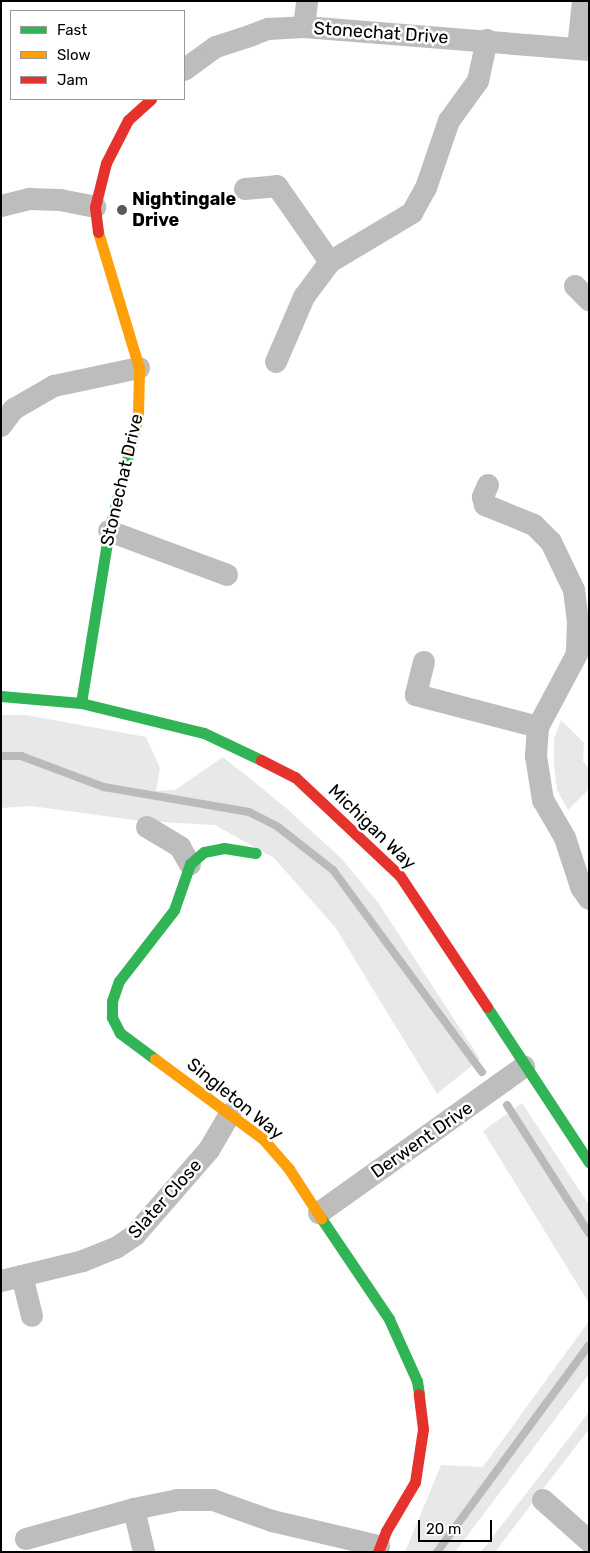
<!DOCTYPE html>
<style>
body{margin:0}
#map{position:relative;width:590px;height:1553px;overflow:hidden;background:#fff;font-family:Rubik,sans-serif}
div>[style]{position:absolute}
.green>*{inset:0;background:#e8e8e8}
.stream>*{height:8px;margin:-4px;padding:0 4px;transform-origin:4px;border-radius:4px;background:#bababa}
.street>*{height:22px;margin:-11px;padding:0 11px;transform-origin:11px;border-radius:11px;background:#bdbdbd}
.fast>*{height:11px;margin:-5.5px;padding:0 5.5px;transform-origin:5.5px;border-radius:5.5px;background:#30b455}
.slow>*{height:11px;margin:-5.5px;padding:0 5.5px;transform-origin:5.5px;border-radius:5.5px;background:#ff9f0a}
.jam>*{height:11px;margin:-5.5px;padding:0 5.5px;transform-origin:5.5px;border-radius:5.5px;background:#e5322d}
.dots>*{width:14px;height:14px;translate:-50% -50%;box-sizing:border-box;border:2px solid #fff;border-radius:50%}
span{translate:-50% -50%;white-space:nowrap;text-align:center;line-height:1.15;-webkit-text-stroke:5px #fff;paint-order:stroke}
.street-label{font-size:18px;color:#000}
.poi-label{font-size:18px;color:#000;font-weight:700}
.left{translate:0 -50%;text-align:left}
.frame{position:absolute;inset:0;border:2px solid #000;pointer-events:none}
.legend{position:absolute;left:10px;top:10px;width:175px;height:90px;box-sizing:border-box;background:#fff;border:1px solid #999;margin:0;padding:6px 9px;list-style:none;font-size:15px;color:#000}
.legend li{display:flex;align-items:center;gap:10px;height:25px}
.legend b{width:25px;border:1px solid #999}
.scale{position:absolute;left:418px;top:1520px;width:74px;height:22px;box-sizing:border-box;border:2px solid #000;border-top:0;padding-left:6px;font-size:15px;line-height:18px;white-space:nowrap;color:#000;-webkit-text-stroke:4px #fff;paint-order:stroke}
</style>
<div id="map">
<div class="green">
<i style="clip-path:polygon(1px 715px,26px 715px,146px 737px,160px 768px,156px 791px,175px 790px,223px 757px,285px 807px,341px 858px,379px 904px,480px 1059px,437px 1094px,335px 927px,274px 858px,215px 825px,142px 821px,31px 806px,1px 808px)"></i>
<i style="clip-path:polygon(561px 720px,584px 743px,583px 761px,589px 769px,589px 789px,568px 810px,557px 790px,554px 765px,554px 739px)"></i>
<i style="clip-path:polygon(522px 1103px,589px 1205px,589px 1303px,483px 1131px)"></i>
<i style="clip-path:polygon(589px 1321px,589px 1374px,455px 1552px,405px 1552px,441px 1465px,483px 1467px)"></i>
<i style="clip-path:polygon(589px 1412px,589px 1429px,495px 1552px,481px 1552px)"></i>
</div>
<div class="stream">
<i style="left:1px;top:756px;width:20px"></i>
<i style="left:21px;top:756px;width:89px;rotate:20.5deg"></i>
<i style="left:104px;top:787px;width:147px;rotate:9.8deg"></i>
<i style="left:249px;top:812px;width:33px;rotate:27deg"></i>
<i style="left:278px;top:827px;width:70px;rotate:38deg"></i>
<i style="left:333px;top:870px;width:251px;rotate:53.6deg"></i>
<i style="left:507px;top:1105px;width:152px;rotate:57.4deg"></i>
<i style="left:437px;top:1552px;width:257px;rotate:-53.7deg"></i>
</div>
<div class="street">
<i style="left:304px;top:27px;width:26px;rotate:-83deg"></i>
<i style="left:578px;top:49px;width:48px;rotate:-84.1deg"></i>
<i style="left:184px;top:70px;width:39px;rotate:-36deg"></i>
<i style="left:216px;top:47px;width:38px;rotate:-18deg"></i>
<i style="left:252px;top:35px;width:17px;rotate:-21deg"></i>
<i style="left:268px;top:29px;width:36px;rotate:-3deg"></i>
<i style="left:304px;top:27px;width:286px;rotate:4.6deg"></i>
<i style="left:245px;top:189px;width:32px;rotate:-5deg"></i>
<i style="left:277px;top:186px;width:93px;rotate:55.1deg"></i>
<i style="left:1px;top:206px;width:30px;rotate:-14deg"></i>
<i style="left:30px;top:199px;width:30px;rotate:2deg"></i>
<i style="left:60px;top:200px;width:36px;rotate:11deg"></i>
<i style="left:575px;top:286px;width:20px;rotate:45deg"></i>
<i style="left:276px;top:362px;width:71px;rotate:-66.7deg"></i>
<i style="left:304px;top:297px;width:44px;rotate:-53.4deg"></i>
<i style="left:330px;top:262px;width:96px;rotate:-30.9deg"></i>
<i style="left:412px;top:213px;width:29px;rotate:-61deg"></i>
<i style="left:426px;top:188px;width:71px;rotate:-71.1deg"></i>
<i style="left:449px;top:121px;width:49px;rotate:-54.1deg"></i>
<i style="left:478px;top:81px;width:42px;rotate:-77.6deg"></i>
<i style="left:1px;top:426px;width:21px;rotate:-53deg"></i>
<i style="left:14px;top:409px;width:46px;rotate:-29.9deg"></i>
<i style="left:54px;top:386px;width:87px;rotate:-12deg"></i>
<i style="left:488px;top:485px;width:13px;rotate:113deg"></i>
<i style="left:483px;top:497px;width:8px;rotate:76deg"></i>
<i style="left:485px;top:505px;width:53px;rotate:22.2deg"></i>
<i style="left:534px;top:525px;width:24px;rotate:45deg"></i>
<i style="left:551px;top:542px;width:53px;rotate:64.4deg"></i>
<i style="left:574px;top:590px;width:32px;rotate:83deg"></i>
<i style="left:578px;top:622px;width:32px;rotate:92deg"></i>
<i style="left:577px;top:654px;width:83px;rotate:118.1deg"></i>
<i style="left:538px;top:727px;width:29px;rotate:94deg"></i>
<i style="left:536px;top:756px;width:45px;rotate:81deg"></i>
<i style="left:543px;top:800px;width:44px;rotate:59.9deg"></i>
<i style="left:565px;top:838px;width:52px;rotate:71.9deg"></i>
<i style="left:581px;top:887px;width:14px;rotate:56deg"></i>
<i style="left:109px;top:531px;width:126px;rotate:20.4deg"></i>
<i style="left:424px;top:662px;width:34px;rotate:104deg"></i>
<i style="left:416px;top:695px;width:126px;rotate:14.7deg"></i>
<i style="left:147px;top:827px;width:39px;rotate:31deg"></i>
<i style="left:180px;top:847px;width:20px;rotate:60deg"></i>
<i style="left:319px;top:1213px;width:252px;rotate:-35.5deg"></i>
<i style="left:22px;top:1276px;width:41px;rotate:76deg"></i>
<i style="left:1px;top:1281px;width:84px;rotate:-13.7deg"></i>
<i style="left:83px;top:1261px;width:35px;rotate:-22deg"></i>
<i style="left:116px;top:1248px;width:23px;rotate:-34deg"></i>
<i style="left:135px;top:1235px;width:113px;rotate:-49deg"></i>
<i style="left:209px;top:1150px;width:42px;rotate:-59.7deg"></i>
<i style="left:543px;top:1500px;width:62px;rotate:41.7deg"></i>
<i style="left:134px;top:1509px;width:45px;rotate:-11.6deg"></i>
<i style="left:178px;top:1500px;width:35px"></i>
<i style="left:213px;top:1500px;width:63px;rotate:19.6deg"></i>
<i style="left:272px;top:1521px;width:110px;rotate:13.2deg"></i>
<i style="left:26px;top:1539px;width:112px;rotate:-15.5deg"></i>
<i style="left:134px;top:1509px;width:44px;rotate:76.9deg"></i>
</div>
<div class="fast">
<i style="left:1px;top:696px;width:80px;rotate:5deg"></i>
<i style="left:81px;top:703px;width:127px;rotate:13.7deg"></i>
<i style="left:204px;top:733px;width:63px;rotate:25.3deg"></i>
<i style="left:81px;top:703px;width:174px;rotate:-80.8deg"></i>
<i style="left:109px;top:531px;width:86px;rotate:-75.8deg"></i>
<i style="left:487px;top:1007px;width:186px;rotate:56.7deg"></i>
<i style="left:155px;top:1059px;width:44px;rotate:-143.4deg"></i>
<i style="left:120px;top:1033px;width:18px;rotate:-117deg"></i>
<i style="left:112px;top:1017px;width:16px;rotate:-90deg"></i>
<i style="left:112px;top:1001px;width:21px;rotate:-71deg"></i>
<i style="left:119px;top:981px;width:90px;rotate:-52.2deg"></i>
<i style="left:174px;top:910px;width:49px;rotate:-70.8deg"></i>
<i style="left:190px;top:864px;width:18px;rotate:-41deg"></i>
<i style="left:204px;top:852px;width:20px;rotate:-11deg"></i>
<i style="left:224px;top:848px;width:32px;rotate:9deg"></i>
<i style="left:321px;top:1218px;width:122px;rotate:56deg"></i>
<i style="left:389px;top:1319px;width:68px;rotate:65.7deg"></i>
<i style="left:417px;top:1381px;width:13px;rotate:81deg"></i>
</div>
<div class="slow">
<i style="left:98px;top:232px;width:142px;rotate:73.2deg"></i>
<i style="left:139px;top:368px;width:48px;rotate:91.2deg"></i>
<i style="left:138px;top:416px;width:33px;rotate:104deg"></i>
<i style="left:155px;top:1059px;width:134px;rotate:36.5deg"></i>
<i style="left:263px;top:1139px;width:40px;rotate:49deg"></i>
<i style="left:289px;top:1169px;width:59px;rotate:56.9deg"></i>
</div>
<div class="jam">
<i style="left:98px;top:232px;width:25px;rotate:-97deg"></i>
<i style="left:95px;top:207px;width:45px;rotate:-76deg"></i>
<i style="left:106px;top:163px;width:48px;rotate:-62.9deg"></i>
<i style="left:128px;top:120px;width:31px;rotate:-42deg"></i>
<i style="left:261px;top:760px;width:38px;rotate:27deg"></i>
<i style="left:295px;top:777px;width:144px;rotate:43.3deg"></i>
<i style="left:400px;top:876px;width:157px;rotate:56.4deg"></i>
<i style="left:378px;top:1552px;width:22px;rotate:-69deg"></i>
<i style="left:386px;top:1531px;width:57px;rotate:-59.4deg"></i>
<i style="left:415px;top:1482px;width:54px;rotate:-81.4deg"></i>
<i style="left:423px;top:1429px;width:35px;rotate:-97deg"></i>
</div>
<div class="dots">
<i style="left:122px;top:210px;background:#595959"></i>
</div>
<div class="street-label">
<span style="left:381px;top:33px;rotate:4deg">Stonechat Drive</span>
<span style="left:122px;top:480px;rotate:-77deg">Stonechat Drive</span>
<span style="left:372px;top:827px;rotate:44deg">Michigan Way</span>
<span style="left:235px;top:1099px;rotate:39deg">Singleton Way</span>
<span style="left:422px;top:1140px;rotate:-35deg">Derwent Drive</span>
<span style="left:165px;top:1199px;rotate:-48deg">Slater Close</span>
</div>
<div class="poi-label">
<span class="left" style="left:132px;top:210px">Nightingale<br>Drive</span>
</div>
<div class="frame"></div>
<ul class="legend">
<li><b style="height:6px;background:#30b455"></b>Fast</li>
<li><b style="height:6px;background:#ff9f0a"></b>Slow</li>
<li><b style="height:6px;background:#e5322d"></b>Jam</li>
</ul>
<div class="scale">20 m</div>
</div>
